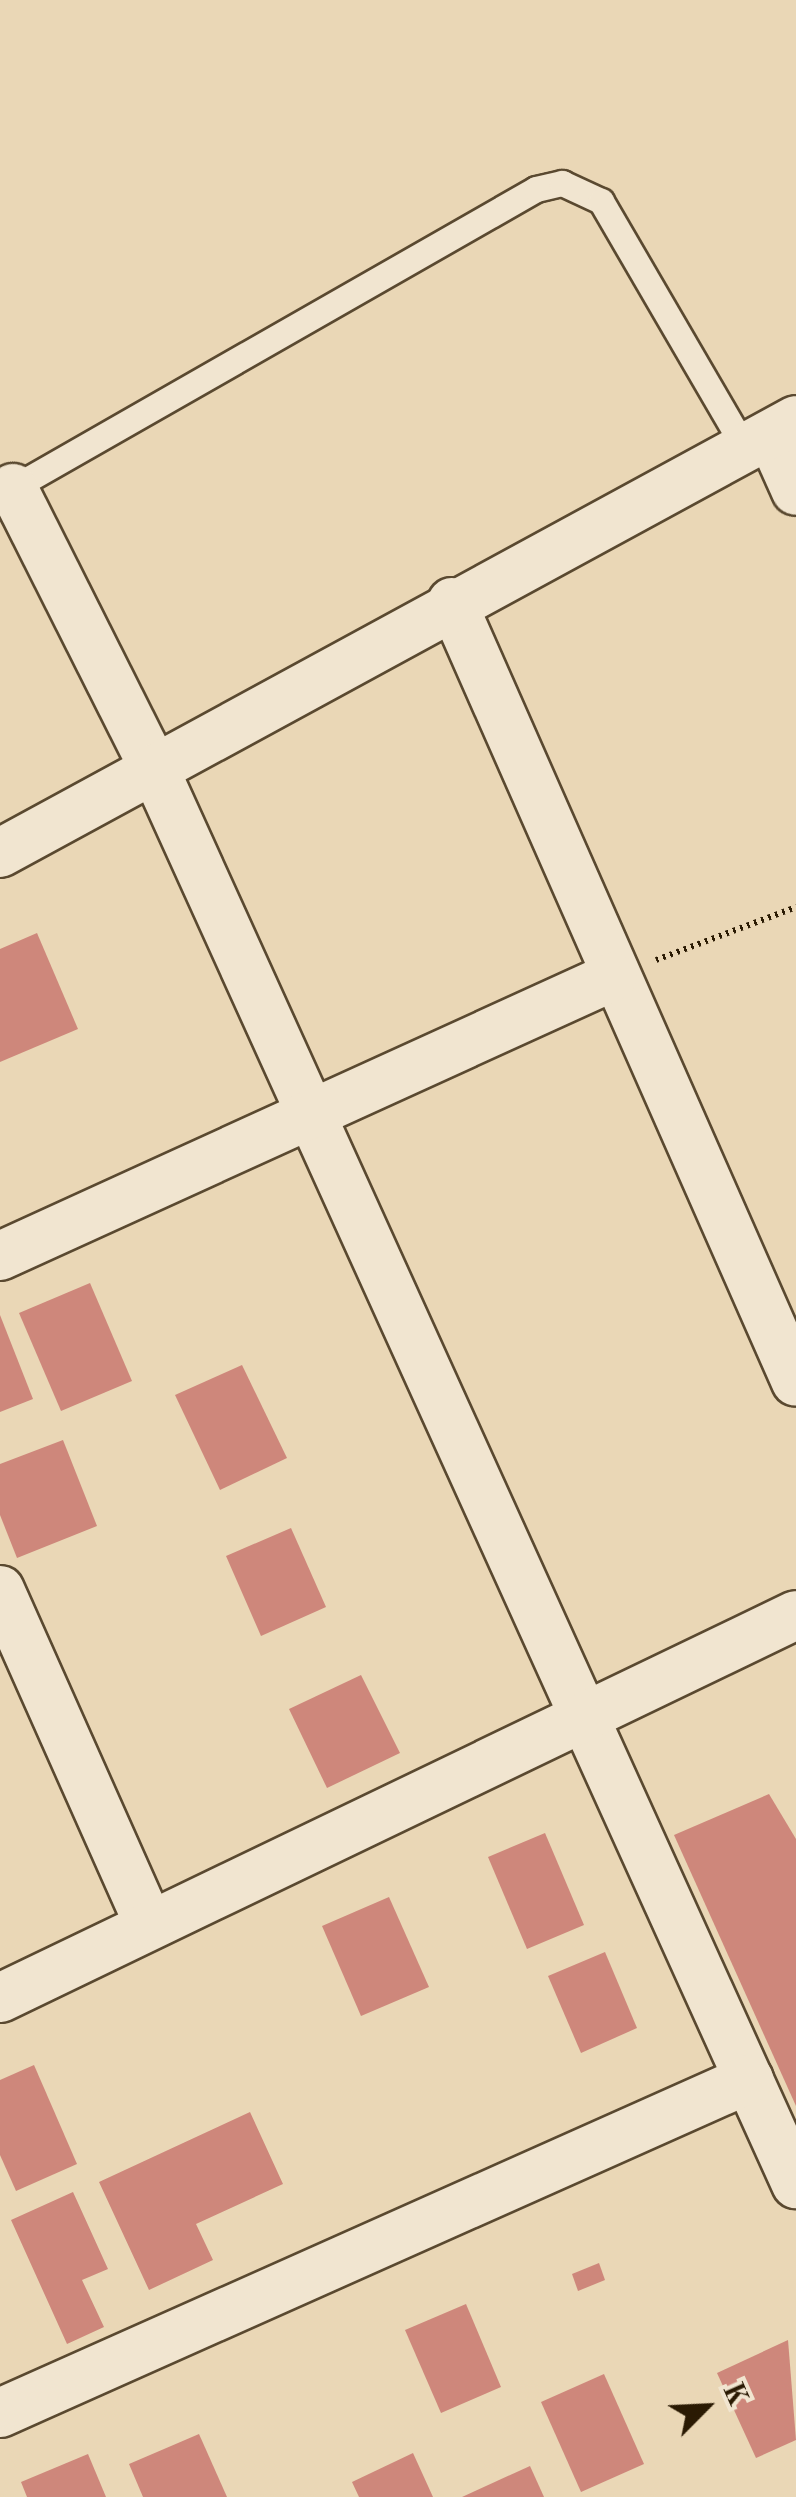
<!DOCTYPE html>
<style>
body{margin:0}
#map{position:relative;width:796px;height:2497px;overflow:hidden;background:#ead7b6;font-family:"Old Standard TT",serif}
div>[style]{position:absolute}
.building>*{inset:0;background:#ce877b}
.path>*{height:6px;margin-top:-3px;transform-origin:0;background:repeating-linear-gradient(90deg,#2a1a03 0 2.5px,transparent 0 7.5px)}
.roads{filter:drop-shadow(2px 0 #5a4930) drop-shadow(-2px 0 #5a4930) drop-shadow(0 2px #5a4930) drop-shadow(0 -2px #5a4930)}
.service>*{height:25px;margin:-12.5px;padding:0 12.5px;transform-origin:12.5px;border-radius:12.5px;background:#f1e5d0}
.minor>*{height:48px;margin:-24px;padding:0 24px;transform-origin:24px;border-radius:24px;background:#f1e5d0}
span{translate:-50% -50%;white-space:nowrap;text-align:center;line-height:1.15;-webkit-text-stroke:9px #f1e5d0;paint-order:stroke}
.north{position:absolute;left:656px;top:2357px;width:100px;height:100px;-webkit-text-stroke:8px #f1e5d0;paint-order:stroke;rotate:66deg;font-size:28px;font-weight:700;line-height:40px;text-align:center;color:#2a1a03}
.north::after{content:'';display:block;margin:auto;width:35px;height:45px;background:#2a1a03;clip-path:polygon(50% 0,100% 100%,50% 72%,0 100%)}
</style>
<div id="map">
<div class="building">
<i style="clip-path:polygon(37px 933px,78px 1029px,0 1062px,0 949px)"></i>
<i style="clip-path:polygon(90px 1283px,132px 1381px,61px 1411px,19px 1313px)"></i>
<i style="clip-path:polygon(0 1315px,33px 1399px,0 1412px)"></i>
<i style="clip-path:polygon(242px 1365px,287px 1458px,220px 1490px,175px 1395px)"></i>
<i style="clip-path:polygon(63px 1440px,97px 1526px,17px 1558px,0 1515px,0 1464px)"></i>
<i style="clip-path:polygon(291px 1528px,326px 1607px,261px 1636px,226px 1556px)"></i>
<i style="clip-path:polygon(361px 1675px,400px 1753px,327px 1788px,289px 1709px)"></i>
<i style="clip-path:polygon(769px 1794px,796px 1839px,796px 2106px,674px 1835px)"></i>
<i style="clip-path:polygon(545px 1833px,584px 1925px,527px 1949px,488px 1857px)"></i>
<i style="clip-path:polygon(389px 1897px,429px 1987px,361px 2016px,322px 1926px)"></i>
<i style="clip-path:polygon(605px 1952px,637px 2028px,581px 2053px,548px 1976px)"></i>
<i style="clip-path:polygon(34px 2065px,77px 2164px,16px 2191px,0 2155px,0 2080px)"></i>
<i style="clip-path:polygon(250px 2112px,283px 2184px,196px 2224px,213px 2260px,149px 2290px,99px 2182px)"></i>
<i style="clip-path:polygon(73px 2192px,108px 2269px,82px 2280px,104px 2327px,67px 2344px,11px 2220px)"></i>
<i style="clip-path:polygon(599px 2263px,605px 2280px,578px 2291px,572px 2274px)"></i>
<i style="clip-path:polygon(466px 2304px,501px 2387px,441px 2413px,405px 2330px)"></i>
<i style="clip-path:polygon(788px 2340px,796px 2440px,756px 2458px,717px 2373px)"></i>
<i style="clip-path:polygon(604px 2374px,644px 2464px,581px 2492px,541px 2402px)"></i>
<i style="clip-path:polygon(199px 2434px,227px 2497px,143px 2497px,129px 2464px)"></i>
<i style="clip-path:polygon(413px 2453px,433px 2497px,359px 2497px,352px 2482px)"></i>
<i style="clip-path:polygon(88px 2454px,106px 2497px,27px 2497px,21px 2482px)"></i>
<i style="clip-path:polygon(530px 2466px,544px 2497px,462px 2497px)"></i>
</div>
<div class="path">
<i style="left:656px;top:960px;width:150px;rotate:-20.7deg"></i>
</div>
<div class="roads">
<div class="service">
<i style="left:4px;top:493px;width:613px;rotate:-29.74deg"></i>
<i style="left:536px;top:189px;width:27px;rotate:-13deg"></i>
<i style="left:562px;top:183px;width:43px;rotate:24.8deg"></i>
<i style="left:601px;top:201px;width:286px;rotate:59.8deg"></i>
</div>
<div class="minor">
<i style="left:771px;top:435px;width:61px;rotate:65.9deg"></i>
<i style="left:13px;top:488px;width:313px;rotate:63.3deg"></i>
<i style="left:154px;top:768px;width:1555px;rotate:65.61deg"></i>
<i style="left:452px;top:602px;width:852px;rotate:66.2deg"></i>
<i style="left:0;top:853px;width:906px;rotate:-28.54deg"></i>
<i style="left:0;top:1256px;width:673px;rotate:-24.51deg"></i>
<i style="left:0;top:1590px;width:364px;rotate:66deg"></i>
<i style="left:0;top:1998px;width:883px;rotate:-25.69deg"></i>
<i style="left:0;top:2413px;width:820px;rotate:-24.03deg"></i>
</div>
</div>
<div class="north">K</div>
</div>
